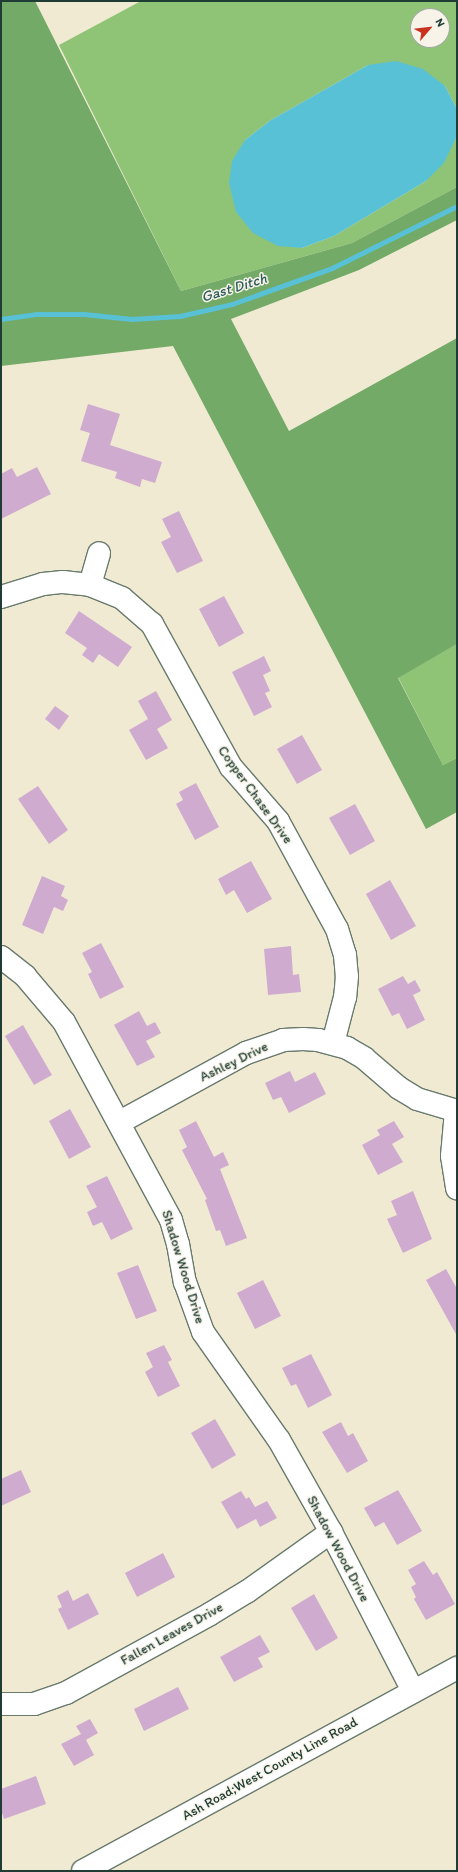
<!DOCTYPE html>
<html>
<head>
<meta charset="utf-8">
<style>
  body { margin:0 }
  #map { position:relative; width:458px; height:1872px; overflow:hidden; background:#f1ead3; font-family:Itim,sans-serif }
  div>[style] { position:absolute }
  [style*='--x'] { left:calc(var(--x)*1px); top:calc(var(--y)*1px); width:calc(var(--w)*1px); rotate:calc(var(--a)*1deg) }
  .green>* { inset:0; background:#8fc476 }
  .forest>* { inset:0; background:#73aa67 }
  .water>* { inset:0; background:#59c1d6 }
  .stream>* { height:5px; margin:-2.5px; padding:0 2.5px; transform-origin:2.5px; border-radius:2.5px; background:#59c1d6 }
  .building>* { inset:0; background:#cfabd0 }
  .roads { filter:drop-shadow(1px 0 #687a6c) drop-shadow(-1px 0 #687a6c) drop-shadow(0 1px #687a6c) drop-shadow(0 -1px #687a6c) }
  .minor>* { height:22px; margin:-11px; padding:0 11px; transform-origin:11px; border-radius:11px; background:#fff }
  .major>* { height:22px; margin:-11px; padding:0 11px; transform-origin:11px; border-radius:11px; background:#fff }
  span { translate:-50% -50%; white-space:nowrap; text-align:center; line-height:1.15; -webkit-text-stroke:3px #f7f3e8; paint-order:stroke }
  .street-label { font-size:14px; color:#1f3d34 }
  .water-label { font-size:15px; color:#2e5e5c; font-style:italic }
  .frame { position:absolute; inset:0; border:2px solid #1f3d34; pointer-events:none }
  .north { position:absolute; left:410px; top:8px; width:40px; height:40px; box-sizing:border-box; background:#f7f3e8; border:1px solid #a1aaa0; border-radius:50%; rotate:62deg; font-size:11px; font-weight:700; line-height:16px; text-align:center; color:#1f3d34 }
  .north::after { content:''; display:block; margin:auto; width:14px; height:18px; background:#c8321e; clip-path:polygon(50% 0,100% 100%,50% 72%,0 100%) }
</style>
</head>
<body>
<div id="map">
  <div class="green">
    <div style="clip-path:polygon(evenodd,141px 1px,457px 1px,457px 109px,445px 86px,368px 65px,271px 120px,245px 140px,302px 248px,334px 236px,426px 181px,456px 138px,457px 131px,457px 187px,352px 243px,181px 291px,59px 45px,141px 1px,418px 16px,442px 16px,442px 40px,418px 40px,418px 16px)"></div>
    <div style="clip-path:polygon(457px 644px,457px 758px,443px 765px,398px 677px)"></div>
  </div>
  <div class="forest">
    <div style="clip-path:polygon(1px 1px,35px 1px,181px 291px,352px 243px,457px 187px,457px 220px,359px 270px,231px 319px,289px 431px,457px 338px,457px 644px,398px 678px,443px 765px,457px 758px,457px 812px,426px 829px,173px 346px,1px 366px)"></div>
  </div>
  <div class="water">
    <div style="clip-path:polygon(396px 61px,423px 69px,445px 86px,457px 109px,456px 138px,444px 163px,426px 181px,334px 236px,302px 248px,278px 246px,253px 233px,236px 212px,229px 183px,232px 161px,245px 140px,271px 120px,368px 65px)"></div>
  </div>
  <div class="stream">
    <div style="--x:1;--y:319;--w:35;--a:-8"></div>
    <div style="--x:36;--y:314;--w:48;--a:0"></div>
    <div style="--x:84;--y:314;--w:48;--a:5.9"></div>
    <div style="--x:132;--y:319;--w:48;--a:-3.6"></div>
    <div style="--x:180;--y:316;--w:53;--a:-13"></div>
    <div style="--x:232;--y:304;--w:106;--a:-19.8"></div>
    <div style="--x:332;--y:268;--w:140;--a:-26.4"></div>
  </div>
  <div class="building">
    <div style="clip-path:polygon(88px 404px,120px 414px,110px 445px,162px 462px,155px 483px,142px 479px,140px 487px,115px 478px,117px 472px,81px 461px,90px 433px,80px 430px)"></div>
    <div style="clip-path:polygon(37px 467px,51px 494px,1px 519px,1px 474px,12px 468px,17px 477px)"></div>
    <div style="clip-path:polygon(179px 511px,203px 561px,177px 573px,161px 542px,171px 537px,162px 519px)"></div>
    <div style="clip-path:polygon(224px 596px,244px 633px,219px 647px,199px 609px)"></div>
    <div style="clip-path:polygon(79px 611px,132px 647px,118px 667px,99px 654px,93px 663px,82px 655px,87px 648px,65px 633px)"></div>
    <div style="clip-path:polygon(264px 656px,271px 671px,263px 675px,270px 691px,265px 693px,272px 707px,254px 716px,232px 672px)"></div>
    <div style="clip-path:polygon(156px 691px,172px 720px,157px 729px,168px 748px,146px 760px,129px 730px,148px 719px,138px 701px)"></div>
    <div style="clip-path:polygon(55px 706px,69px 716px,59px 730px,45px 719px)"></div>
    <div style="clip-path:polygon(302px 735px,322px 770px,297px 784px,277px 749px)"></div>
    <div style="clip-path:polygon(196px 783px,219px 827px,195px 840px,176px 804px,183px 800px,179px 792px)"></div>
    <div style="clip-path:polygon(38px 786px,68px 830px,49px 844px,18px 799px)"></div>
    <div style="clip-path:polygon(355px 804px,375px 841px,350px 855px,329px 818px)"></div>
    <div style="clip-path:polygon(251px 861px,272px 899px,247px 913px,234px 890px,226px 895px,218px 879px)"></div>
    <div style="clip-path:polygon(42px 876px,65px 886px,61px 896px,68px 900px,63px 911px,54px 907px,43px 934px,22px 925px)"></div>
    <div style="clip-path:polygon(390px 880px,416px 926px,391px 940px,366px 894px)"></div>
    <div style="clip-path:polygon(101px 943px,124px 987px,100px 999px,88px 974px,92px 972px,82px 953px)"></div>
    <div style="clip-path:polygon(291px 946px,293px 975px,299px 974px,301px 992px,268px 995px,264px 949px)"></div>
    <div style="clip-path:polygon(403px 976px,408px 984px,415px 980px,421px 991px,413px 995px,425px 1020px,407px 1029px,399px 1013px,392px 1016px,378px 989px)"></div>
    <div style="clip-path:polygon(139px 1011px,147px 1026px,155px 1022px,161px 1033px,146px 1041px,155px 1057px,137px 1066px,114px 1025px)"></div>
    <div style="clip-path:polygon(23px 1025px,52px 1075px,34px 1085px,5px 1036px)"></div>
    <div style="clip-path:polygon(290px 1071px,295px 1082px,315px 1072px,326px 1094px,289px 1113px,281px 1097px,273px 1100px,265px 1083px)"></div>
    <div style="clip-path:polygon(70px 1109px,91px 1147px,69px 1159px,49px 1121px)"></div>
    <div style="clip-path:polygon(196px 1121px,214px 1157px,223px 1152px,229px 1165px,220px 1169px,247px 1238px,226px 1246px,220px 1230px,216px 1231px,205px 1200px,207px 1199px,182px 1150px,187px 1147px,179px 1130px)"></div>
    <div style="clip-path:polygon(394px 1121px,404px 1137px,392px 1144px,403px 1162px,378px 1175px,362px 1145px,380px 1135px,377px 1130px)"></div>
    <div style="clip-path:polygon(107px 1176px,133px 1229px,111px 1240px,102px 1222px,93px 1226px,87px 1212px,97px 1207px,86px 1186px)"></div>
    <div style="clip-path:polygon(413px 1191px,432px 1239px,403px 1253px,387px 1219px,397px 1215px,391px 1201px)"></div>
    <div style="clip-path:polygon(138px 1265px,157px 1311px,136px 1319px,117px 1273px)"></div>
    <div style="clip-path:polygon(446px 1269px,457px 1289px,457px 1336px,426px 1280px)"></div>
    <div style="clip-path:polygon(263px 1280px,281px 1316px,255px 1329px,237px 1293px)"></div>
    <div style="clip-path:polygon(164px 1345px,172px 1360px,168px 1362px,180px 1386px,158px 1397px,145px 1372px,153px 1367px,146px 1353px)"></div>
    <div style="clip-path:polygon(311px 1354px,332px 1395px,308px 1408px,296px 1384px,291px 1386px,282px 1368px)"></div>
    <div style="clip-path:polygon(215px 1419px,236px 1455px,212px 1469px,191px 1433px)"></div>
    <div style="clip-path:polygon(341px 1422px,348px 1436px,353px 1433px,368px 1461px,347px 1473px,322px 1432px)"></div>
    <div style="clip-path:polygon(21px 1470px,31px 1492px,1px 1506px,1px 1479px)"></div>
    <div style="clip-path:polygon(398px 1490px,422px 1531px,397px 1545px,384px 1522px,375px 1527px,364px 1508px)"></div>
    <div style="clip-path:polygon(241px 1491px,246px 1499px,249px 1497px,255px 1507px,267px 1501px,277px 1518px,260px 1527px,256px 1519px,237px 1529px,221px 1502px)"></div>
    <div style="clip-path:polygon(163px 1553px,175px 1577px,137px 1597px,125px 1573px)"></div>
    <div style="clip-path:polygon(424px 1561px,433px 1575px,437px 1572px,455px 1604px,426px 1620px,414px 1599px,416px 1597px,411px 1587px,416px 1584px,408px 1570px)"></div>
    <div style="clip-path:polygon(68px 1590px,73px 1601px,88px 1593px,99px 1614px,68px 1630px,58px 1609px,62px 1607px,57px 1596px)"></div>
    <div style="clip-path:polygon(314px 1594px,338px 1638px,316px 1651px,291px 1608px)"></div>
    <div style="clip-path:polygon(260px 1635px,270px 1652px,258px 1658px,263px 1667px,234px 1682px,220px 1657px)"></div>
    <div style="clip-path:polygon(178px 1687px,189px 1709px,144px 1731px,134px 1709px)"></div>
    <div style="clip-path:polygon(90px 1719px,98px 1733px,86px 1740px,94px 1755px,74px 1766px,61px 1744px,81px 1734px,76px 1726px)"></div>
    <div style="clip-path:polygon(36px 1776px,46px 1804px,4px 1819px,1px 1810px,1px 1789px)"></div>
  </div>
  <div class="roads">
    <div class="minor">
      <div style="--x:90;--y:585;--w:33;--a:-74"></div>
      <div style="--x:1;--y:597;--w:44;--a:-17.2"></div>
      <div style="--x:43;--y:584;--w:20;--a:-6"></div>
      <div style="--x:63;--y:582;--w:27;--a:6"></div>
      <div style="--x:90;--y:585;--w:35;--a:22"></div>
      <div style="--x:122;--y:598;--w:40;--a:41"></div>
      <div style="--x:152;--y:624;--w:163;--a:61.1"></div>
      <div style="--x:231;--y:767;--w:72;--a:49"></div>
      <div style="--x:278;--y:821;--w:123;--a:61.4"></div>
      <div style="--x:337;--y:929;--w:27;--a:73"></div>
      <div style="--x:345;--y:955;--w:21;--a:85"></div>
      <div style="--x:347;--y:976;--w:21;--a:95"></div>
      <div style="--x:345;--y:997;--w:48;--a:104.6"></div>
      <div style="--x:1;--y:957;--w:31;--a:38"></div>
      <div style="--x:25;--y:976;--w:60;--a:49.7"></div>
      <div style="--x:64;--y:1022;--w:225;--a:61.6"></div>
      <div style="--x:171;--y:1220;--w:25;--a:74"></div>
      <div style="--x:178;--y:1244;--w:39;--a:80"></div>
      <div style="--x:185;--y:1282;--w:53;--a:70.2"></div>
      <div style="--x:203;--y:1332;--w:132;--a:54.9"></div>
      <div style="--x:279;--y:1440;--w:106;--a:60.5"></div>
      <div style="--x:331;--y:1532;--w:179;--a:62.7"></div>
      <div style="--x:456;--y:1111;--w:45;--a:95.1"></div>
      <div style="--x:452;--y:1156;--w:33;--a:81"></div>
      <div style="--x:120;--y:1122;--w:144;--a:-28.7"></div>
      <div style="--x:246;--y:1053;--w:39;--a:-19"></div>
      <div style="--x:283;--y:1040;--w:20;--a:-3"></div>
      <div style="--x:303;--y:1039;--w:15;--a:4"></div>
      <div style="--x:318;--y:1040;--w:30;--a:15"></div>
      <div style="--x:347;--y:1048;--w:20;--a:30"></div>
      <div style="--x:364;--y:1058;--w:46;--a:40.6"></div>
      <div style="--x:399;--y:1088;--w:21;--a:31"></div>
      <div style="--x:417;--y:1099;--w:42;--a:16.7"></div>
      <div style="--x:1;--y:1704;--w:33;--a:0"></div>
      <div style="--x:34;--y:1704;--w:34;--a:-19"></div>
      <div style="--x:66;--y:1693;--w:164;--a:-28.7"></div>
      <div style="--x:210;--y:1614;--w:44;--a:-31.2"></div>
      <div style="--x:248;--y:1591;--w:102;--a:-35.4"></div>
    </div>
    <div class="major">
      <div style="--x:83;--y:1871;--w:426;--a:-28.5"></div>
    </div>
  </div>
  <div class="street-label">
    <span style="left:255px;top:795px;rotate:54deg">Copper Chase Drive</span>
    <span style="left:234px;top:1062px;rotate:-26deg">Ashley Drive</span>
    <span style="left:183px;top:1267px;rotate:73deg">Shadow Wood Drive</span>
    <span style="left:338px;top:1549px;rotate:62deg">Shadow Wood Drive</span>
    <span style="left:172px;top:1634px;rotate:-29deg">Fallen Leaves Drive</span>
    <span style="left:270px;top:1769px;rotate:-29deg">Ash Road;West County Line Road</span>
  </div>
  <div class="water-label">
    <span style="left:234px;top:288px;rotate:-17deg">Gast Ditch</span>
  </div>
  <div class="frame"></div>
  <div class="north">N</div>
</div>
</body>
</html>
